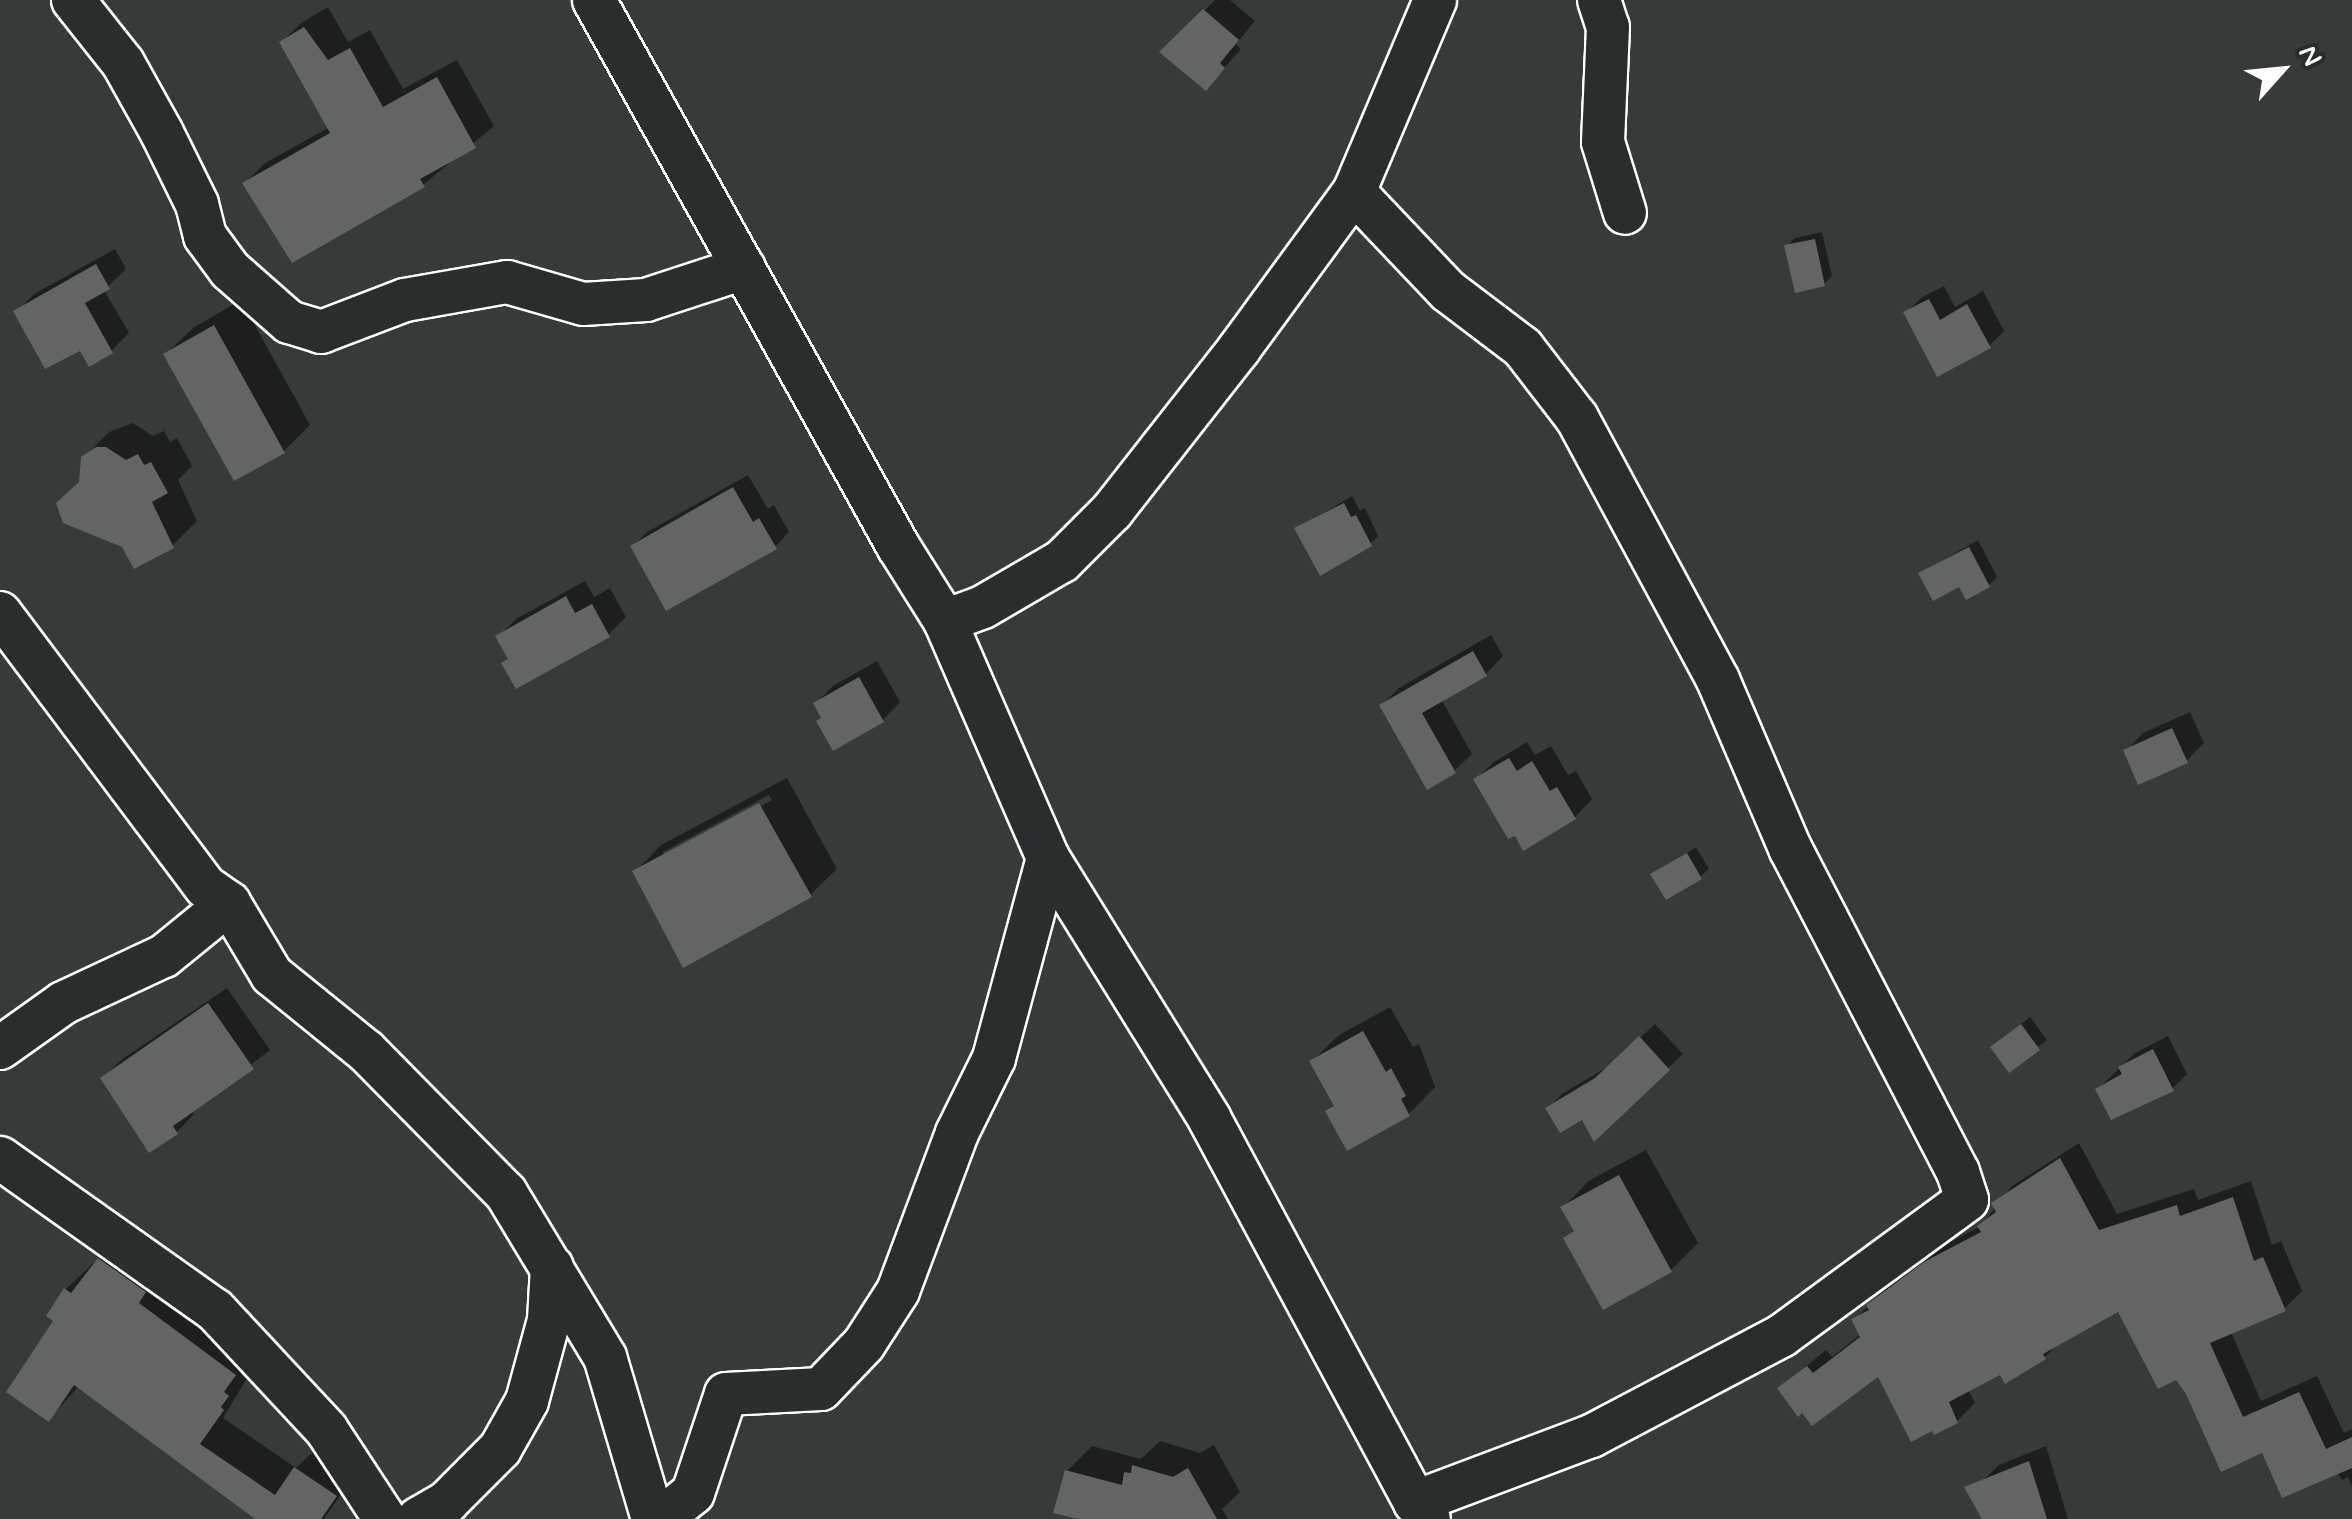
<!DOCTYPE html>
<html>
<head>
<meta charset="utf-8">
<style>
  body { margin:0 }
  #map { position:relative; width:2352px; height:1519px; overflow:hidden; background:#373a3b; font-family:Mynerve,sans-serif }
  div>[style] { position:absolute }
  [style*='--x'] { left:calc(var(--x)*1px); top:calc(var(--y)*1px); width:calc(var(--w)*1px); rotate:calc(var(--a)*1deg) }
  .shadow>* { inset:0; background:#0007 }
  .building>* { inset:0; background:#636465 }
  .roads { filter:drop-shadow(2px 0 #fff) drop-shadow(-2px 0 #fff) drop-shadow(0 2px #fff) drop-shadow(0 -2px #fff) }
  .minor>* { height:42px; margin:-21px; padding:0 21px; transform-origin:21px; border-radius:21px; background:#2a2d2e }
  span { translate:-50% -50%; white-space:nowrap; text-align:center; line-height:1.15; -webkit-text-stroke:9px #2a2d2e; paint-order:stroke }
  .north { position:absolute; left:2232px; top:20px; width:100px; height:100px; -webkit-text-stroke:8px #2a2d2e; paint-order:stroke; rotate:63deg; font-size:28px; font-weight:700; line-height:40px; text-align:center; color:#fff }
  .north::after { content:''; display:block; margin:auto; width:35px; height:45px; background:#fff; clip-path:polygon(50% 0,100% 100%,50% 72%,0 100%) }
</style>
</head>
<body>
<div id="map">
  <div class="shadow">
    <div style="clip-path:polygon(1215px 0,1230px 0,1255px 21px,1236px 44px,1241px 49px,1206px 88px,1163px 52px)"></div>
    <div style="clip-path:polygon(328px 7px,348px 42px,370px 30px,403px 89px,457px 60px,494px 126px,423px 185px,245px 183px,265px 163px,330px 127px,282px 42px,301px 23px)"></div>
    <div style="clip-path:polygon(1822px 232px,1832px 276px,1824px 284px,1787px 246px,1795px 238px)"></div>
    <div style="clip-path:polygon(115px 249px,126px 269px,104px 290px,129px 333px,111px 351px,81px 347px,16px 312px,34px 294px)"></div>
    <div style="clip-path:polygon(1944px 286px,1955px 307px,1983px 291px,2004px 331px,1989px 346px,1906px 313px,1921px 298px)"></div>
    <div style="clip-path:polygon(241px 300px,310px 425px,284px 451px,166px 354px,193px 328px)"></div>
    <div style="clip-path:polygon(133px 423px,153px 436px,164px 431px,170px 442px,177px 438px,192px 466px,178px 480px,197px 521px,172px 546px,124px 545px,82px 481px,83px 458px,109px 432px)"></div>
    <div style="clip-path:polygon(748px 475px,768px 509px,774px 505px,789px 532px,775px 547px,633px 546px,647px 532px)"></div>
    <div style="clip-path:polygon(1352px 496px,1360px 511px,1365px 508px,1378px 536px,1370px 544px,1297px 529px)"></div>
    <div style="clip-path:polygon(1978px 540px,1997px 577px,1989px 585px,1921px 573px)"></div>
    <div style="clip-path:polygon(585px 581px,594px 597px,610px 588px,626px 617px,608px 635px,510px 658px,498px 637px,516px 619px)"></div>
    <div style="clip-path:polygon(1491px 635px,1503px 656px,1486px 674px,1441px 699px,1472px 754px,1454px 771px,1382px 705px,1399px 688px)"></div>
    <div style="clip-path:polygon(877px 661px,900px 702px,883px 720px,824px 717px,816px 703px,833px 686px)"></div>
    <div style="clip-path:polygon(2190px 712px,2204px 743px,2186px 761px,2126px 751px,2143px 733px)"></div>
    <div style="clip-path:polygon(1527px 742px,1535px 755px,1551px 746px,1568px 775px,1576px 771px,1592px 799px,1575px 817px,1524px 847px,1476px 779px,1494px 762px)"></div>
    <div style="clip-path:polygon(evenodd,787px 778px,837px 869px,810px 895px,635px 872px,661px 845px,787px 778px,769px 795px,772px 800px,663px 857px,663px 852px,769px 795px)"></div>
    <div style="clip-path:polygon(1696px 847px,1709px 869px,1700px 877px,1654px 875px)"></div>
    <div style="clip-path:polygon(227px 988px,270px 1050px,191px 1110px,194px 1114px,177px 1132px,103px 1078px,121px 1060px)"></div>
    <div style="clip-path:polygon(1390px 1007px,1413px 1047px,1419px 1044px,1435px 1087px,1409px 1114px,1328px 1111px,1336px 1103px,1312px 1061px,1339px 1035px)"></div>
    <div style="clip-path:polygon(2030px 1017px,2047px 1040px,2010px 1069px,2001px 1039px)"></div>
    <div style="clip-path:polygon(1655px 1024px,1683px 1054px,1595px 1138px,1583px 1117px,1548px 1108px,1562px 1094px,1612px 1064px)"></div>
    <div style="clip-path:polygon(2168px 1036px,2187px 1074px,2172px 1089px,2098px 1089px,2135px 1053px)"></div>
    <div style="clip-path:polygon(2079px 1143px,2117px 1214px,2194px 1189px,2198px 1200px,2251px 1181px,2272px 1245px,2281px 1241px,2302px 1291px,2284px 1309px,2231px 1332px,2261px 1401px,2317px 1376px,2344px 1433px,2352px 1429px,2352px 1487px,2348px 1477px,2342px 1480px,2337px 1472px,2263px 1450px,2189px 1392px,2119px 1308px,2061px 1341px,2045px 1357px,2006px 1380px,2001px 1372px,1968px 1389px,1975px 1403px,1957px 1421px,1879px 1373px,1780px 1388px,1826px 1350px,1832px 1357px,1861px 1334px,1854px 1320px,1887px 1287px,1945px 1245px,1981px 1226px,2012px 1186px)"></div>
    <div style="clip-path:polygon(1646px 1150px,1698px 1243px,1671px 1270px,1566px 1238px,1575px 1229px,1563px 1207px,1590px 1180px)"></div>
    <div style="clip-path:polygon(124px 1234px,252px 1370px,223px 1418px,296px 1468px,314px 1451px,352px 1478px,324px 1519px,275px 1519px,79px 1386px,49px 1419px,57px 1320px,66px 1289px)"></div>
    <div style="clip-path:polygon(1160px 1441px,1200px 1453px,1214px 1445px,1240px 1492px,1222px 1509px,1228px 1519px,1088px 1519px,1067px 1471px,1092px 1446px,1141px 1459px)"></div>
    <div style="clip-path:polygon(2046px 1446px,2068px 1519px,1994px 1519px,1982px 1481px,1999px 1465px)"></div>
  </div>
  <div class="building">
    <div style="clip-path:polygon(1203px 9px,1239px 40px,1220px 63px,1225px 68px,1206px 91px,1159px 52px)"></div>
    <div style="clip-path:polygon(304px 27px,328px 60px,350px 48px,383px 107px,437px 77px,476px 148px,420px 179px,425px 187px,292px 263px,242px 183px,330px 133px,279px 42px)"></div>
    <div style="clip-path:polygon(1815px 239px,1825px 286px,1795px 293px,1784px 245px)"></div>
    <div style="clip-path:polygon(96px 264px,110px 289px,85px 303px,113px 353px,89px 367px,80px 351px,45px 369px,13px 311px)"></div>
    <div style="clip-path:polygon(1929px 299px,1940px 320px,1967px 304px,1991px 348px,1937px 377px,1903px 312px)"></div>
    <div style="clip-path:polygon(214px 325px,285px 453px,234px 481px,163px 354px)"></div>
    <div style="clip-path:polygon(96px 447px,106px 447px,126px 460px,138px 454px,144px 465px,151px 462px,168px 493px,152px 502px,174px 548px,134px 569px,122px 547px,63px 523px,56px 503px,79px 482px,81px 457px)"></div>
    <div style="clip-path:polygon(733px 487px,753px 522px,759px 518px,777px 549px,666px 611px,630px 546px)"></div>
    <div style="clip-path:polygon(1344px 503px,1351px 517px,1356px 515px,1372px 546px,1320px 576px,1294px 528px)"></div>
    <div style="clip-path:polygon(1969px 547px,1990px 587px,1966px 600px,1959px 587px,1933px 601px,1918px 573px)"></div>
    <div style="clip-path:polygon(566px 596px,575px 613px,592px 604px,610px 637px,516px 689px,501px 663px,508px 659px,495px 636px)"></div>
    <div style="clip-path:polygon(1473px 651px,1487px 676px,1422px 713px,1456px 773px,1427px 790px,1379px 705px)"></div>
    <div style="clip-path:polygon(859px 677px,884px 722px,833px 751px,816px 721px,821px 718px,813px 703px)"></div>
    <div style="clip-path:polygon(2172px 728px,2188px 763px,2138px 785px,2123px 750px)"></div>
    <div style="clip-path:polygon(1509px 758px,1517px 771px,1532px 761px,1550px 791px,1557px 787px,1576px 819px,1523px 851px,1515px 836px,1508px 839px,1473px 779px)"></div>
    <div style="clip-path:polygon(759px 803px,812px 897px,683px 968px,632px 871px)"></div>
    <div style="clip-path:polygon(1687px 853px,1702px 879px,1666px 900px,1650px 874px)"></div>
    <div style="clip-path:polygon(208px 1003px,254px 1069px,173px 1126px,178px 1134px,149px 1153px,100px 1078px)"></div>
    <div style="clip-path:polygon(2021px 1024px,2040px 1050px,2009px 1073px,1990px 1047px)"></div>
    <div style="clip-path:polygon(1363px 1031px,1386px 1072px,1391px 1068px,1406px 1096px,1401px 1099px,1410px 1116px,1347px 1151px,1325px 1111px,1334px 1106px,1309px 1061px)"></div>
    <div style="clip-path:polygon(1639px 1036px,1670px 1070px,1594px 1142px,1582px 1120px,1560px 1133px,1545px 1108px,1595px 1078px)"></div>
    <div style="clip-path:polygon(2153px 1049px,2174px 1091px,2111px 1120px,2095px 1089px,2122px 1074px,2118px 1067px)"></div>
    <div style="clip-path:polygon(2060px 1158px,2099px 1230px,2177px 1205px,2180px 1216px,2233px 1197px,2254px 1261px,2263px 1257px,2286px 1311px,2210px 1343px,2243px 1417px,2299px 1392px,2326px 1449px,2352px 1437px,2352px 1468px,2282px 1498px,2262px 1453px,2221px 1472px,2186px 1394px,2176px 1380px,2158px 1389px,2118px 1312px,2043px 1354px,2046px 1359px,2005px 1384px,2000px 1375px,1949px 1402px,1958px 1423px,1934px 1435px,1932px 1431px,1911px 1442px,1878px 1377px,1812px 1426px,1802px 1413px,1798px 1417px,1777px 1388px,1807px 1366px,1813px 1373px,1860px 1337px,1851px 1319px,1869px 1310px,1866px 1305px,1924px 1262px,1981px 1232px,1977px 1226px,1996px 1212px,1991px 1203px)"></div>
    <div style="clip-path:polygon(1619px 1175px,1672px 1272px,1603px 1310px,1563px 1238px,1574px 1231px,1560px 1207px)"></div>
    <div style="clip-path:polygon(98px 1258px,146px 1292px,139px 1303px,236px 1375px,224px 1392px,229px 1396px,221px 1407px,224px 1410px,200px 1444px,275px 1495px,294px 1467px,337px 1496px,321px 1519px,255px 1519px,74px 1385px,49px 1422px,6px 1392px,53px 1321px,46px 1316px,64px 1288px,71px 1293px)"></div>
    <div style="clip-path:polygon(2029px 1461px,2047px 1519px,1982px 1519px,1964px 1487px)"></div>
    <div style="clip-path:polygon(1132px 1465px,1173px 1477px,1188px 1468px,1217px 1519px,1078px 1519px,1053px 1513px,1065px 1470px,1122px 1485px,1124px 1472px,1131px 1473px)"></div>
  </div>
  <div class="roads">
    <div class="minor">
      <div style="--x:73;--y:0;--w:80;--a:51.6"></div>
      <div style="--x:123;--y:63;--w:80;--a:60.9"></div>
      <div style="--x:162;--y:133;--w:79;--a:63.8"></div>
      <div style="--x:197;--y:204;--w:33;--a:76"></div>
      <div style="--x:205;--y:236;--w:42;--a:53.7"></div>
      <div style="--x:230;--y:270;--w:79;--a:41.4"></div>
      <div style="--x:289;--y:322;--w:34;--a:17"></div>
      <div style="--x:321;--y:332;--w:90;--a:-20.9"></div>
      <div style="--x:405;--y:300;--w:104;--a:-10"></div>
      <div style="--x:507;--y:282;--w:79;--a:16.1"></div>
      <div style="--x:583;--y:304;--w:63;--a:-3.6"></div>
      <div style="--x:646;--y:300;--w:103;--a:-18.1"></div>
      <div style="--x:594;--y:0;--w:625;--a:60.89"></div>
      <div style="--x:898;--y:546;--w:89;--a:57.9"></div>
      <div style="--x:945;--y:621;--w:258;--a:66.5"></div>
      <div style="--x:1048;--y:858;--w:306;--a:58.2"></div>
      <div style="--x:1209;--y:1118;--w:436;--a:61.8"></div>
      <div style="--x:1415;--y:1502;--w:22;--a:51"></div>
      <div style="--x:1599;--y:0;--w:28;--a:72"></div>
      <div style="--x:1608;--y:27;--w:115;--a:92.5"></div>
      <div style="--x:1603;--y:142;--w:74;--a:72.8"></div>
      <div style="--x:1354;--y:192;--w:137;--a:46.5"></div>
      <div style="--x:1448;--y:291;--w:94;--a:37.2"></div>
      <div style="--x:1523;--y:348;--w:88;--a:52.4"></div>
      <div style="--x:1577;--y:418;--w:298;--a:61.7"></div>
      <div style="--x:1718;--y:680;--w:183;--a:66.8"></div>
      <div style="--x:1790;--y:848;--w:365;--a:62.6"></div>
      <div style="--x:1958;--y:1172;--w:29;--a:72"></div>
      <div style="--x:1967;--y:1200;--w:230;--a:143.8"></div>
      <div style="--x:1781;--y:1336;--w:215;--a:152.2"></div>
      <div style="--x:1591;--y:1436;--w:188;--a:159.4"></div>
      <div style="--x:0;--y:613;--w:343;--a:53.1"></div>
      <div style="--x:206;--y:887;--w:28;--a:35"></div>
      <div style="--x:229;--y:903;--w:84;--a:59.2"></div>
      <div style="--x:272;--y:975;--w:121;--a:39"></div>
      <div style="--x:366;--y:1051;--w:199;--a:45.4"></div>
      <div style="--x:506;--y:1193;--w:192;--a:58.9"></div>
      <div style="--x:605;--y:1357;--w:169;--a:73.5"></div>
      <div style="--x:945;--y:621;--w:40;--a:-20.2"></div>
      <div style="--x:983;--y:607;--w:91;--a:-30.2"></div>
      <div style="--x:1062;--y:561;--w:71;--a:-45"></div>
      <div style="--x:1112;--y:511;--w:206;--a:-51.9"></div>
      <div style="--x:1239;--y:349;--w:195;--a:-53.8"></div>
      <div style="--x:1354;--y:192;--w:208;--a:-67.1"></div>
      <div style="--x:0;--y:1048;--w:77;--a:-35.5"></div>
      <div style="--x:63;--y:1003;--w:111;--a:-25"></div>
      <div style="--x:164;--y:956;--w:84;--a:-39.2"></div>
      <div style="--x:0;--y:1158;--w:263;--a:35.3"></div>
      <div style="--x:215;--y:1310;--w:163;--a:47"></div>
      <div style="--x:326;--y:1429;--w:108;--a:56.8"></div>
      <div style="--x:418;--y:1519;--w:34;--a:-30"></div>
      <div style="--x:447;--y:1502;--w:75;--a:-45"></div>
      <div style="--x:500;--y:1449;--w:55;--a:-60.6"></div>
      <div style="--x:527;--y:1401;--w:84;--a:-74.8"></div>
      <div style="--x:549;--y:1320;--w:53;--a:-86.8"></div>
      <div style="--x:661;--y:1519;--w:41;--a:-39.1"></div>
      <div style="--x:693;--y:1493;--w:104;--a:-71.6"></div>
      <div style="--x:726;--y:1394;--w:95;--a:-3"></div>
      <div style="--x:821;--y:1389;--w:62;--a:-46.3"></div>
      <div style="--x:864;--y:1344;--w:63;--a:-57.3"></div>
      <div style="--x:898;--y:1291;--w:169;--a:-69.5"></div>
      <div style="--x:957;--y:1133;--w:84;--a:-63.7"></div>
      <div style="--x:994;--y:1058;--w:207;--a:-74.9"></div>
    </div>
  </div>
  <div class="north">N</div>
</div>
</body>
</html>
